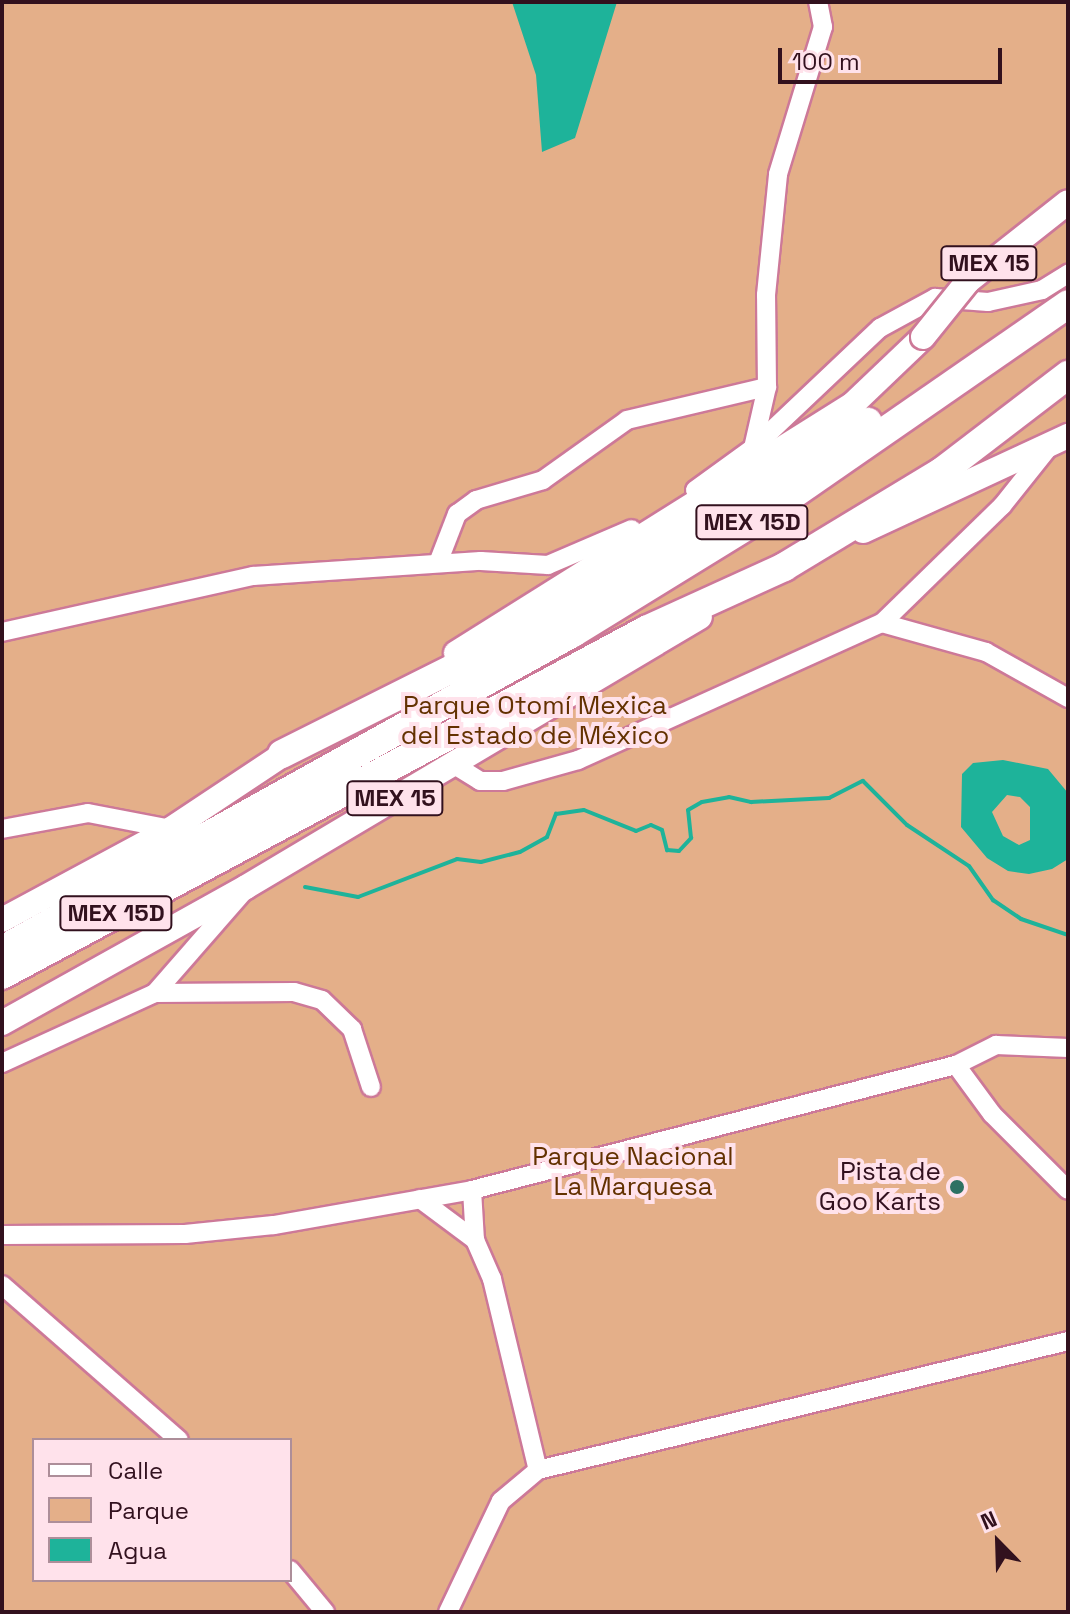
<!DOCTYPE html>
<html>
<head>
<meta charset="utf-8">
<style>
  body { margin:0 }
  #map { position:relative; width:1070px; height:1614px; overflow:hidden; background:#fab3cb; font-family:"Space Grotesk",sans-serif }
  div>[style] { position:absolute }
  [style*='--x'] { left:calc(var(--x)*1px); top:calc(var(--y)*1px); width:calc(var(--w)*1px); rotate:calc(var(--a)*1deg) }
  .green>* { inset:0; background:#e4af89 }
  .water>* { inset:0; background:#1eb39a }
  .stream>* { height:4px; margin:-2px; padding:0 2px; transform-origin:2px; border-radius:2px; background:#1eb39a }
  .roads { filter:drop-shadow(2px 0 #cd7998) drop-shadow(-2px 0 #cd7998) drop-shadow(0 2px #cd7998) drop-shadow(0 -2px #cd7998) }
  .minor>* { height:18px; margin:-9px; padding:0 9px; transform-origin:9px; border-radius:9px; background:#fff }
  .major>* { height:24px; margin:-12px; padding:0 12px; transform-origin:12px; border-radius:12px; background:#fff }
  .highway>* { height:28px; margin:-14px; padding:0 14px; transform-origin:14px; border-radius:14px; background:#fff }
  .bridges { filter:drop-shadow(2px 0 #cd7998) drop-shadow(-2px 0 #cd7998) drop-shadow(0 2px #cd7998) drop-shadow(0 -2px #cd7998) }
  .major-bridge>* { height:24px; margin:-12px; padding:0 12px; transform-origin:12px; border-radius:12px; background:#fff }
  .dots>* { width:22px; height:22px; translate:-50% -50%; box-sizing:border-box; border:4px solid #ffe2eb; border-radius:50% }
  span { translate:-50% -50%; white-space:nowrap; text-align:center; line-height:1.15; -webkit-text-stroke:8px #ffe2eb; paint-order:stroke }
  .shield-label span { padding:2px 6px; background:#ffe2eb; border:2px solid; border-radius:6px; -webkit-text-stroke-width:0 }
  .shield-label { font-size:24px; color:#32111e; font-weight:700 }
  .park-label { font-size:26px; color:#633100 }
  .poi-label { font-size:26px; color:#32111e }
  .right { translate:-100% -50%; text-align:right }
  .frame { position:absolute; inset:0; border:4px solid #32111e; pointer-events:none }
  .legend { position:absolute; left:32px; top:1438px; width:260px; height:144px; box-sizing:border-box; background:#ffe2eb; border:2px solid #ad8e99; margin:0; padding:10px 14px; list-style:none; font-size:24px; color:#32111e }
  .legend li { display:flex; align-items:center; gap:16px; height:40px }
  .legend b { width:40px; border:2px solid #ad8e99 }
  .north { position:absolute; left:958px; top:1502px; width:80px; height:80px; -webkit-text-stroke:6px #ffe2eb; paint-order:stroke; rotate:337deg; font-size:22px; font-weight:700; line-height:32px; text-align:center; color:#32111e }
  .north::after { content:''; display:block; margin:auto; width:28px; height:36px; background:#32111e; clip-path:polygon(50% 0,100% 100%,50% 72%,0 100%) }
  .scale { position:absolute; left:778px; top:48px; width:224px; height:36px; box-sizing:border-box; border:4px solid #32111e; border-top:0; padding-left:10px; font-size:24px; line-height:28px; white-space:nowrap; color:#32111e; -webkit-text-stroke:6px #ffe2eb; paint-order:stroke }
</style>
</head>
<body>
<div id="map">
  <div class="green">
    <div style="clip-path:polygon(evenodd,2px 2px,1068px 2px,1068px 1612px,2px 1612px,2px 2px,34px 1440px,290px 1440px,290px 1580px,34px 1580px,34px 1440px)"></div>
  </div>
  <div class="water">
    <div style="clip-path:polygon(512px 2px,617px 2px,575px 138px,542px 152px,536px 75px)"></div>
    <div style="clip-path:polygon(evenodd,1003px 760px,1048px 769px,1068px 793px,1068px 859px,1052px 869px,1029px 874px,1008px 871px,987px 858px,961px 827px,962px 774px,973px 763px,1003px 760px,1007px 795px,1020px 797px,1030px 807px,1030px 840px,1019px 845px,1003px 836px,992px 812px,1007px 795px)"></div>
  </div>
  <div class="stream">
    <div style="--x:305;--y:887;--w:54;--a:10.7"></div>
    <div style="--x:358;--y:897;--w:106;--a:-21"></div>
    <div style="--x:457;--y:859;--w:24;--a:7"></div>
    <div style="--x:481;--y:862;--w:40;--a:-14.4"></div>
    <div style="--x:520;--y:852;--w:31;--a:-29"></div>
    <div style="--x:547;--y:837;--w:25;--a:-69"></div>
    <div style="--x:556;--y:814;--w:28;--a:-8"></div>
    <div style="--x:584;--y:810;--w:56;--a:22"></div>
    <div style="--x:636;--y:831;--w:16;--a:-22"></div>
    <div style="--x:651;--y:825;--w:12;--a:24"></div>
    <div style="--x:662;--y:830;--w:21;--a:76"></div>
    <div style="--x:667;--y:850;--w:12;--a:5"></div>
    <div style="--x:679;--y:851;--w:18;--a:-47"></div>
    <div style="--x:691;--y:838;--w:28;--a:-96"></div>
    <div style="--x:688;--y:810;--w:16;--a:-30"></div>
    <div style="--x:702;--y:802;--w:27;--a:-10"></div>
    <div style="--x:729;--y:797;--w:23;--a:13"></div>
    <div style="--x:751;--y:802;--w:78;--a:-2.9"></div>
    <div style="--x:829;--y:798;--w:38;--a:-27"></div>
    <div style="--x:863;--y:781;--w:62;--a:45"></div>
    <div style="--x:907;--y:825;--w:74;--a:33.5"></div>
    <div style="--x:969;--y:866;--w:42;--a:54.8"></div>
    <div style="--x:993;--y:900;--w:34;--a:34"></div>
    <div style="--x:1021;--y:919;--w:50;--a:18.8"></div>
  </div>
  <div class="roads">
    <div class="minor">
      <div style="--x:752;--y:449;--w:176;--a:-43.4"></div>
      <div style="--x:880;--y:328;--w:63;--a:-28.6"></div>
      <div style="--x:935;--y:298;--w:53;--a:4.3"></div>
      <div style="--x:988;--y:302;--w:55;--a:-12.5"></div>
      <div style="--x:1042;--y:290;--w:31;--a:-32"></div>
      <div style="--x:695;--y:490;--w:72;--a:-35.9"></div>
      <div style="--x:753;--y:448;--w:63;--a:-77.1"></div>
      <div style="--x:767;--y:387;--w:92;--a:-90.6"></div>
      <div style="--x:766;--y:295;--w:122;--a:-84.3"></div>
      <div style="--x:778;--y:174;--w:154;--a:-73"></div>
      <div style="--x:823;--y:27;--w:25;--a:-101"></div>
      <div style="--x:438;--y:563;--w:53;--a:-68.8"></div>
      <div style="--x:457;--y:514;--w:24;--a:-36"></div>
      <div style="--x:476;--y:500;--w:70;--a:-16.6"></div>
      <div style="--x:543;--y:480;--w:103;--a:-35.5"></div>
      <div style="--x:627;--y:420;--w:144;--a:-13.3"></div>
      <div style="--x:882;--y:623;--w:108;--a:15.6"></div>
      <div style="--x:986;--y:652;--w:94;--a:29.3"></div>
      <div style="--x:2;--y:632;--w:257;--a:-12.6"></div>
      <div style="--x:253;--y:576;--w:228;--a:-3.8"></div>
      <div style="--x:481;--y:561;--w:67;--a:3.4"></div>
      <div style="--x:548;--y:565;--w:91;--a:-23.2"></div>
      <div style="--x:453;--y:764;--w:32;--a:32"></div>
      <div style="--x:480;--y:781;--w:23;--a:0"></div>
      <div style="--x:503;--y:781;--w:78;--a:-15.6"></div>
      <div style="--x:578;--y:760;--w:333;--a:-24.3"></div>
      <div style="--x:882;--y:623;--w:168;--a:-44.3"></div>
      <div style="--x:1002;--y:506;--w:75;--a:-51.5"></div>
      <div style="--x:2;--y:829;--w:87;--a:-10.5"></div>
      <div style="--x:88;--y:813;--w:85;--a:10.9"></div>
      <div style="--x:155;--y:993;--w:139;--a:-0.4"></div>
      <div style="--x:294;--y:992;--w:29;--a:16"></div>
      <div style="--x:322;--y:1000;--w:42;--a:44"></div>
      <div style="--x:352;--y:1029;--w:61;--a:71.9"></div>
      <div style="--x:2;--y:1063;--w:168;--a:-24.6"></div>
      <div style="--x:155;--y:993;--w:137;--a:-48.9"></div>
      <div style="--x:956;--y:1065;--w:61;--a:53.7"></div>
      <div style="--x:992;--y:1114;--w:107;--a:45"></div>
      <div style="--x:472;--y:1190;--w:50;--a:86.6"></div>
      <div style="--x:475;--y:1240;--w:43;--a:66.4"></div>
      <div style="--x:492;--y:1279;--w:196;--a:76.5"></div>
      <div style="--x:420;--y:1199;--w:69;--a:36.7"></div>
      <div style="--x:2;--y:1235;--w:183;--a:-0.3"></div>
      <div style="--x:185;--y:1234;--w:89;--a:-5.8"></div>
      <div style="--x:274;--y:1225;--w:201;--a:-10"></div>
      <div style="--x:472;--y:1190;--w:500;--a:-14.5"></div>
      <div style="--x:956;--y:1065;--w:45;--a:-26.6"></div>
      <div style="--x:996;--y:1045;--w:72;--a:2.4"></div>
      <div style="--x:2;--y:1285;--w:235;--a:41.2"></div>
      <div style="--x:290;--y:1570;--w:55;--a:50.2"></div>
      <div style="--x:448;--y:1612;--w:123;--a:-64.5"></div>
      <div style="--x:501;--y:1501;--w:48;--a:-40"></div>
      <div style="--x:538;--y:1470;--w:545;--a:-13.68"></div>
    </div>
    <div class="major">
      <div style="--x:863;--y:531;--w:226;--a:-24.9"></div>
      <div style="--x:456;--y:653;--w:470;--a:-32.1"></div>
      <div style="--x:854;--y:403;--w:95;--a:-43.7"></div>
      <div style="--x:2;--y:920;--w:192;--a:-28.3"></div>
      <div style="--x:171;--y:829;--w:150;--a:-33.6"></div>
      <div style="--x:2;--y:1023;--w:279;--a:-29.1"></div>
      <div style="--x:246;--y:887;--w:528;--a:-30.74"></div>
    </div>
    <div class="highway">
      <div style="--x:282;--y:754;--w:266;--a:-26.6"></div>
      <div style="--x:520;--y:635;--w:408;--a:-31.5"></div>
      <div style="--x:2;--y:950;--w:653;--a:-29.04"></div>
      <div style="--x:573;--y:633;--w:210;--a:-31.6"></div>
      <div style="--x:752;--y:523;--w:384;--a:-34.7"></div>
      <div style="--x:2;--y:975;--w:731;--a:-28.18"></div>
      <div style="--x:646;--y:630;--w:152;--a:-24.5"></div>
      <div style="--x:784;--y:567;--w:184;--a:-31.2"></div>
      <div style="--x:941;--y:472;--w:160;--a:-37.4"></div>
    </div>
  </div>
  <div class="bridges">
    <div class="major-bridge">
      <div style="--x:923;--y:337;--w:72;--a:-51.2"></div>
      <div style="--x:968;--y:281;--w:127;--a:-38.3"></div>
    </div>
  </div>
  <div class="dots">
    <div style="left:957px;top:1187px;background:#2e7163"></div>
  </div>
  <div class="shield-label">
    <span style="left:989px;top:263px">MEX 15</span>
    <span style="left:752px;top:522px">MEX 15D</span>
    <span style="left:395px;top:798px">MEX 15</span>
    <span style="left:116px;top:913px">MEX 15D</span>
  </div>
  <div class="park-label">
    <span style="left:535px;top:721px">Parque Otomí Mexica<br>del Estado de México</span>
    <span style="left:633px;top:1172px">Parque Nacional<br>La Marquesa</span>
  </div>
  <div class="poi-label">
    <span class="right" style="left:941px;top:1187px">Pista de<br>Goo Karts</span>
  </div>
  <div class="frame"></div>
  <ul class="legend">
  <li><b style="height:10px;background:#fff"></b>Calle</li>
  <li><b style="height:22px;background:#e4af89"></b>Parque</li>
  <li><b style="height:22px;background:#1eb39a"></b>Agua</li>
  </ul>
  <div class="north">N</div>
  <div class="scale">100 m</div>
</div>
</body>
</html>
